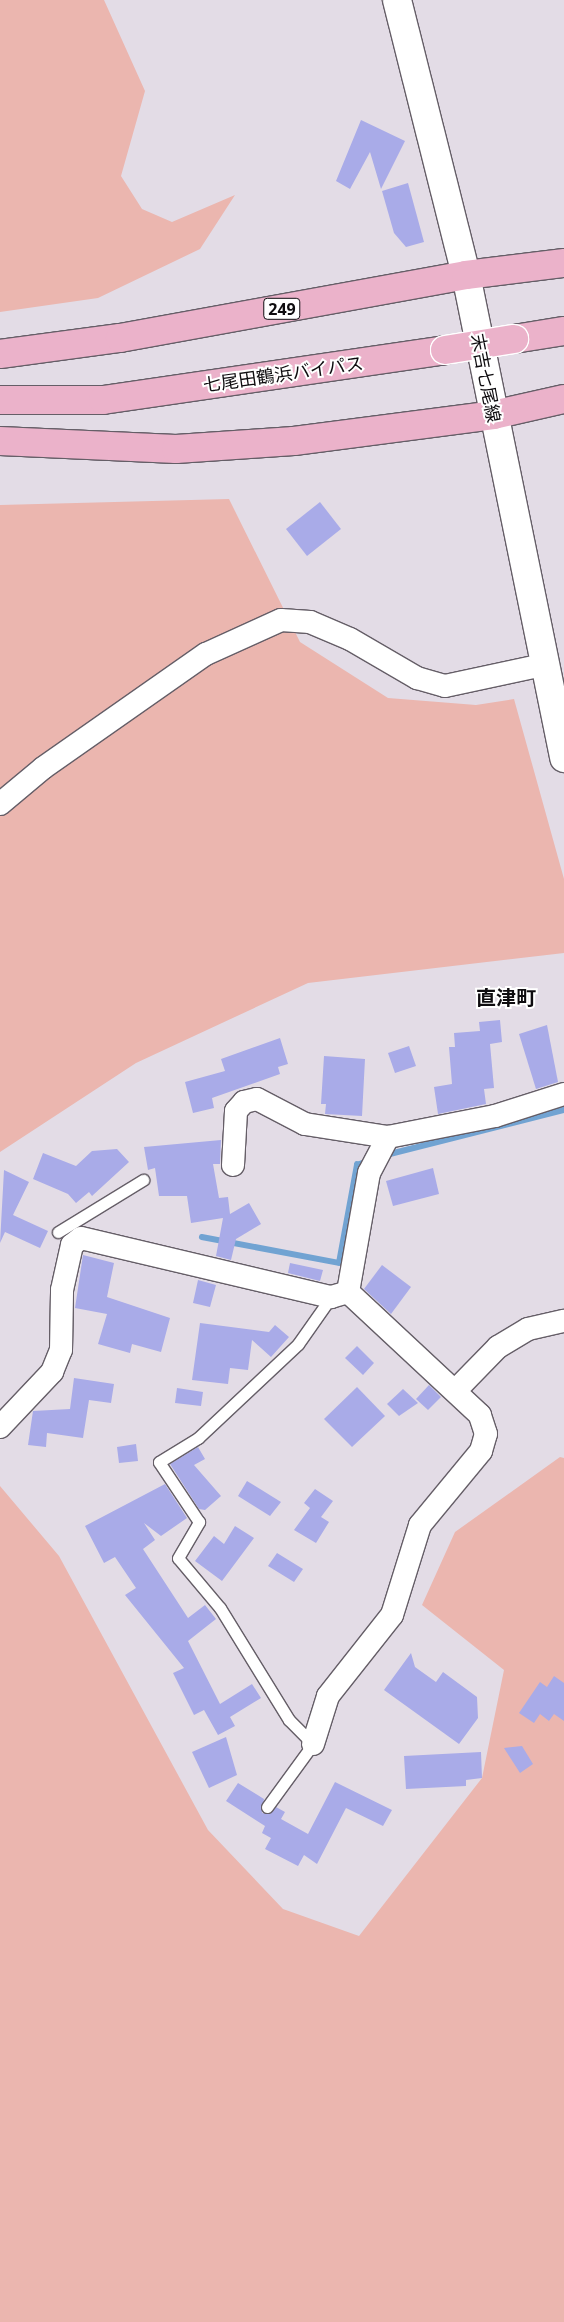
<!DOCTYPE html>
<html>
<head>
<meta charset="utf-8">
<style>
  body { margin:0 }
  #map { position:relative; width:564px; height:2322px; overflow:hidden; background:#e3dce6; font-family:"Open Sans","Noto Sans JP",sans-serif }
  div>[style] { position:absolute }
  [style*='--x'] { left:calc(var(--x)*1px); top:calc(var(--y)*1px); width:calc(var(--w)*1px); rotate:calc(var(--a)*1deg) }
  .green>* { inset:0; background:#ebb6af }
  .stream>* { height:5.5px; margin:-2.75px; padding:0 2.75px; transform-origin:2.75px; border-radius:2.75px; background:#71a3d2 }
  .building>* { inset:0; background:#a9abe8 }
  .roads { filter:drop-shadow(1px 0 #655e67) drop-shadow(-1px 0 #655e67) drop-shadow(0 1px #655e67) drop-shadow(0 -1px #655e67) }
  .service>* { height:11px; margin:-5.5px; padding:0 5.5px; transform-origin:5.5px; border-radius:5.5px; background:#fff }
  .minor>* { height:22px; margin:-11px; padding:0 11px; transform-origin:11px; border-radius:11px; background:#fff }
  .secondary>* { height:28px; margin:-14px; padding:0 14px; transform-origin:14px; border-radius:14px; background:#fff }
  .trunk>* { height:28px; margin:-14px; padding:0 14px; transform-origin:14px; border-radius:14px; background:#ebb2ca }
  .bridges { filter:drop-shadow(1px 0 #fff) drop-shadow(-1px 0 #fff) drop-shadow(0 1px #fff) drop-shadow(0 -1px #fff) }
  .trunk-bridge>* { height:28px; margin:-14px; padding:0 14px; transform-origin:14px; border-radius:14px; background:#ebb2ca }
  span { translate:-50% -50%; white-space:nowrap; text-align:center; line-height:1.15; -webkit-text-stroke:4px #fff; paint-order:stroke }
  .shield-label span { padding:1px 4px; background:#fff; border:1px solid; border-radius:4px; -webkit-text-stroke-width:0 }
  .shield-label { font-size:16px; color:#0e0c0f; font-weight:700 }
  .street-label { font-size:18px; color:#0e0c0f }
  .quarter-label { font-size:20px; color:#0e0c0f; font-weight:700 }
</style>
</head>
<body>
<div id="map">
  <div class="green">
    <div style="clip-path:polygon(0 0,104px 0,145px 91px,121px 176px,142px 209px,172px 222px,235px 195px,200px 249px,98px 298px,0 312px)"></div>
    <div style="clip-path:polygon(229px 499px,300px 642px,388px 698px,476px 705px,514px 699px,564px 879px,564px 953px,308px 983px,136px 1063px,0 1152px,0 505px)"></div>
    <div style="clip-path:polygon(560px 1457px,564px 1458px,564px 2322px,0 2322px,0 1486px,59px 1556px,208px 1830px,283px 1909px,359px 1936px,482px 1778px,504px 1670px,422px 1605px,455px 1532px)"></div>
  </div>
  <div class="stream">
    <div style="--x:386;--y:1155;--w:184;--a:-14.2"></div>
    <div style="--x:202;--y:1237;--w:139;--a:10.7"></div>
    <div style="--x:339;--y:1263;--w:100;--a:-79.6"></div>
    <div style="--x:357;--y:1165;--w:12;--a:-20"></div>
  </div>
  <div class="building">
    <div style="clip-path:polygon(361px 120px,405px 141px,381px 189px,370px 152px,350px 189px,336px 181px)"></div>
    <div style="clip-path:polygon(408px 183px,424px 242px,406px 247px,394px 233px,382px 191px)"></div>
    <div style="clip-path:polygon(320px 502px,341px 529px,307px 556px,286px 529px)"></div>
    <div style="clip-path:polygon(500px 1020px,502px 1042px,490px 1044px,494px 1088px,484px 1089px,486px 1104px,438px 1114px,434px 1087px,452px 1084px,449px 1047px,455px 1047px,454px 1033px,480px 1031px,479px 1022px)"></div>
    <div style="clip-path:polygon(547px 1025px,558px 1082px,536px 1089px,519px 1034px)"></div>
    <div style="clip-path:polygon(280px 1038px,288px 1064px,278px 1067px,280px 1074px,212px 1098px,214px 1108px,193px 1113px,185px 1082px,225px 1071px,221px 1059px)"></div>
    <div style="clip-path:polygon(409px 1046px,416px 1066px,395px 1073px,388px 1053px)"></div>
    <div style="clip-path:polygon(324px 1056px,365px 1059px,362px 1116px,325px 1114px,326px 1104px,321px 1104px)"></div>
    <div style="clip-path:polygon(221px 1140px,220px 1164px,213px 1164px,219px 1198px,228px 1197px,230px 1214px,249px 1203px,261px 1224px,236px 1239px,231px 1260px,216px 1256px,223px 1218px,191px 1223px,187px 1196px,159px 1196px,155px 1168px,148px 1170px,144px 1147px)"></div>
    <div style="clip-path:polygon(117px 1149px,129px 1162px,92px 1196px,89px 1192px,76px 1203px,68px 1194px,33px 1179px,43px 1153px,76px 1166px,92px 1151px)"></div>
    <div style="clip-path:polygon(433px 1168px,439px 1194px,393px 1206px,386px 1181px)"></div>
    <div style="clip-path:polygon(4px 1170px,29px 1182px,13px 1215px,48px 1231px,40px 1248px,5px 1232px,0 1243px)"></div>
    <div style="clip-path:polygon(83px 1255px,114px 1263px,107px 1297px,170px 1318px,161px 1352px,132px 1344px,130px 1353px,98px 1344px,107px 1314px,75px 1308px)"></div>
    <div style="clip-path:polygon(290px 1263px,323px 1270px,320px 1281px,288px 1273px)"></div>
    <div style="clip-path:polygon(382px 1265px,411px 1287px,391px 1314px,364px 1289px)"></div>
    <div style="clip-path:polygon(198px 1280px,216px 1285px,210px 1307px,193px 1303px)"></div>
    <div style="clip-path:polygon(200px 1323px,269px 1332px,275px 1325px,289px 1337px,271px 1357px,252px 1340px,248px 1370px,230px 1368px,228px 1384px,192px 1380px)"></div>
    <div style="clip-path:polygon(357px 1346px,374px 1363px,363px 1375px,345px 1358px)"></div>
    <div style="clip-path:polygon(74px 1378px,114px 1384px,111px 1403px,89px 1400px,83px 1438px,47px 1433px,46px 1447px,28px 1445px,33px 1411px,70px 1409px)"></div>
    <div style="clip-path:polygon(429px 1385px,441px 1397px,428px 1410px,416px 1399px)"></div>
    <div style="clip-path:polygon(357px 1387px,385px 1416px,352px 1447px,324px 1419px)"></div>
    <div style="clip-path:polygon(177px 1388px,203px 1392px,201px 1406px,175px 1403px)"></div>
    <div style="clip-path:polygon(403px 1389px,418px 1403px,399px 1416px,387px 1404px)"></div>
    <div style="clip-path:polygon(136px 1444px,138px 1461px,119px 1463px,117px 1447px)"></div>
    <div style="clip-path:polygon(198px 1447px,205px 1459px,194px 1465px,221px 1496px,205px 1510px,199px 1509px,170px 1464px)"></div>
    <div style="clip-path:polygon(247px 1481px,281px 1502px,270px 1516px,238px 1496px)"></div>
    <div style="clip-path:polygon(165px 1484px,187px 1518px,161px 1536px,144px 1523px,155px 1540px,143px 1549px,188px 1618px,205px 1605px,216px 1619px,188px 1641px,220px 1704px,252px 1684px,261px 1698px,230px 1717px,235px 1726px,218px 1735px,204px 1710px,194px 1715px,173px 1673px,184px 1668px,125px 1595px,136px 1588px,115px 1557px,104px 1563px,85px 1526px)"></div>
    <div style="clip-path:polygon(315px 1489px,333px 1501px,321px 1517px,329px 1522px,316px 1543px,294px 1530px,310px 1508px,304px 1503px)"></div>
    <div style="clip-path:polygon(235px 1526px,254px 1538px,222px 1581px,195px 1561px,214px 1536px,224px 1544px)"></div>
    <div style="clip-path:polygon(277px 1553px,303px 1569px,294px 1582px,268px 1566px)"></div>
    <div style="clip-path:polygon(411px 1653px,415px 1667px,436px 1682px,443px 1672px,477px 1697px,478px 1718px,459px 1744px,384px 1690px)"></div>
    <div style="clip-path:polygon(554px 1676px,564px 1683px,564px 1721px,554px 1714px,549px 1721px,540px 1714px,534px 1723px,519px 1713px,540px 1682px,547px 1687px)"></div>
    <div style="clip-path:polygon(226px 1737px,237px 1775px,209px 1788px,192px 1752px)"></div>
    <div style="clip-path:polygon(522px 1746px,533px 1764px,520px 1773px,504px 1748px)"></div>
    <div style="clip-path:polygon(481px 1752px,482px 1778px,466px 1780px,466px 1786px,406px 1789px,404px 1756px)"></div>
    <div style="clip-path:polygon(335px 1782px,392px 1810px,383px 1826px,346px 1808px,317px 1864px,304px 1855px,298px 1866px,265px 1849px,271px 1838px,262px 1833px,265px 1826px,226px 1801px,238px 1783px,264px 1799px,262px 1813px,270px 1814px,276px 1807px,285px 1812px,281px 1819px,308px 1834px)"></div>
  </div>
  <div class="roads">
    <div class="service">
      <div style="--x:58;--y:1232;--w:100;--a:-31.5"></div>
      <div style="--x:267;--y:1807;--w:78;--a:-53.9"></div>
      <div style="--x:313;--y:1744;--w:34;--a:-135"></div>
      <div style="--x:289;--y:1720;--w:132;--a:-121.6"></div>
      <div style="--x:220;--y:1608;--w:65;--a:-130"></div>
      <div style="--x:178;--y:1558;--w:42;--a:-59.7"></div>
      <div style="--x:199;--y:1522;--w:72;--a:-123.7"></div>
      <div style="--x:159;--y:1462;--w:46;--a:-31.6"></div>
      <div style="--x:198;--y:1438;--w:137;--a:-43.2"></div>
      <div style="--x:298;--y:1344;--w:57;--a:-54.9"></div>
    </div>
    <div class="minor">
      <div style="--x:0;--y:804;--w:56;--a:-39.9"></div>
      <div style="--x:43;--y:768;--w:199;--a:-35"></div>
      <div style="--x:206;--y:654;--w:82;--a:-24.4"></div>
      <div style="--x:281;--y:620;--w:29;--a:4"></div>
      <div style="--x:310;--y:622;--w:43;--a:23"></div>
      <div style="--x:350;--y:639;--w:78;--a:30.2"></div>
      <div style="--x:417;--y:678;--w:29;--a:16"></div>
      <div style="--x:445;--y:686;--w:100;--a:-12.1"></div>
      <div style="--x:233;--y:1165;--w:54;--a:-86.8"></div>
      <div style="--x:236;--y:1111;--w:12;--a:-48"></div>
      <div style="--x:244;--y:1102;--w:13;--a:-13"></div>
      <div style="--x:257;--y:1099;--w:54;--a:27.5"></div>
      <div style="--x:305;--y:1124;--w:84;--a:8.9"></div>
      <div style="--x:388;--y:1137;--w:109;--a:-11.1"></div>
      <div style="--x:495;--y:1116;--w:72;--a:-17.7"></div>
      <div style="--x:455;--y:1391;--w:62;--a:-45.7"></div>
      <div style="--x:498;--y:1347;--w:35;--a:-31"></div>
      <div style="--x:528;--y:1329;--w:37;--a:-13"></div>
      <div style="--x:0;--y:1427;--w:76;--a:-46.6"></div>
      <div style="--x:52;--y:1372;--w:24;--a:-68"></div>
      <div style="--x:61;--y:1350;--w:60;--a:-89"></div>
      <div style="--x:62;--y:1290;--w:46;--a:-77.5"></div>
      <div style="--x:72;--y:1245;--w:11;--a:-38"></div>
      <div style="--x:81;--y:1238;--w:257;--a:13.3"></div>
      <div style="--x:331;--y:1297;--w:18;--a:-16"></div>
      <div style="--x:313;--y:1744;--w:50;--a:-72.6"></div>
      <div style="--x:328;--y:1696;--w:103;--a:-51.7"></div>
      <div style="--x:392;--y:1615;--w:94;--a:-72.7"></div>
      <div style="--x:420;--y:1525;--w:96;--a:-50.5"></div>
      <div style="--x:481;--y:1451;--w:18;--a:-74"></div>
      <div style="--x:486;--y:1434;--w:20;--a:-108"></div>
      <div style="--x:480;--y:1415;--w:180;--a:-137"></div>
      <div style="--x:348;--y:1292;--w:121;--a:-80"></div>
      <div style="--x:369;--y:1173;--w:41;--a:-62.2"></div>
    </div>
    <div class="secondary">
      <div style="--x:397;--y:0;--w:284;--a:75.9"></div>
      <div style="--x:466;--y:275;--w:493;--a:78.5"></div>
    </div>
    <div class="trunk">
      <div style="--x:514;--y:339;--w:51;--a:-9.1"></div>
      <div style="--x:0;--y:354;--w:121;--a:-7.6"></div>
      <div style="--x:120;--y:338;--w:352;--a:-10.3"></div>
      <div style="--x:466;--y:275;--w:99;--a:-7"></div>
      <div style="--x:0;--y:400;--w:103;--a:0"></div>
      <div style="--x:103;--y:400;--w:346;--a:-8.3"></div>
      <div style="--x:0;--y:441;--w:176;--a:2.6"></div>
      <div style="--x:176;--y:449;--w:118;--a:-3.9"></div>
      <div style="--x:294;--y:441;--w:201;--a:-7.4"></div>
      <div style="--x:493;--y:415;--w:73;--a:-12.7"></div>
    </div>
  </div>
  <div class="bridges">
    <div class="trunk-bridge">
      <div style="--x:445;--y:350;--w:70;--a:-9.1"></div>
    </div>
  </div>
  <div class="shield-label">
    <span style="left:282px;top:309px">249</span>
  </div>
  <div class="street-label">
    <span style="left:283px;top:374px;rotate:-8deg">七尾田鶴浜バイパス</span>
    <span style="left:486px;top:378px;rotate:79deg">末吉七尾線</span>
  </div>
  <div class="quarter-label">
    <span style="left:506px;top:997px">直津町</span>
  </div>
</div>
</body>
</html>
